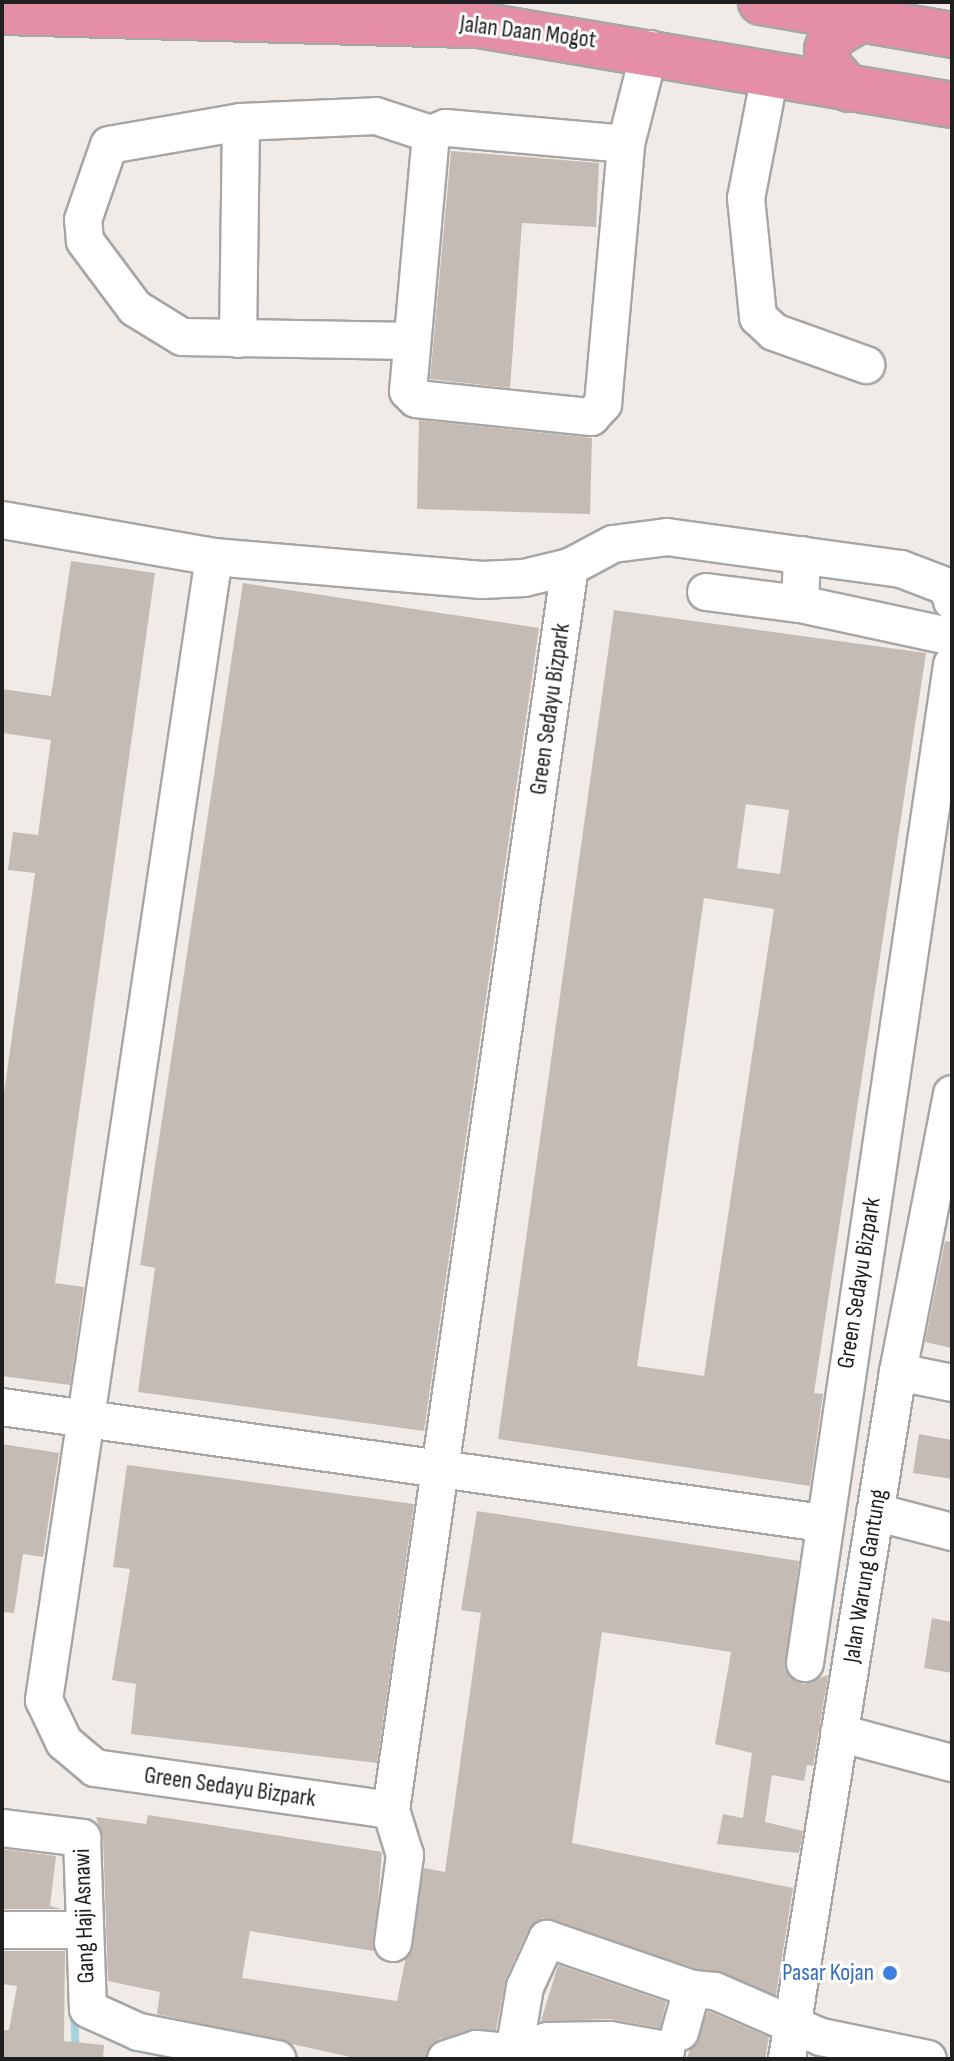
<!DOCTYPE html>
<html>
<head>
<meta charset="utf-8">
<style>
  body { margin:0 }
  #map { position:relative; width:954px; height:2061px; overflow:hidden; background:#f0ebe6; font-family:"Sofia Sans Condensed",sans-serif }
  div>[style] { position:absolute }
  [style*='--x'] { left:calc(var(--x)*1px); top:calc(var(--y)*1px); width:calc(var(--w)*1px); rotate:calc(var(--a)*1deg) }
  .stream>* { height:8px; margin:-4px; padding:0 4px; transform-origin:4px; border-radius:4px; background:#a7d4dc }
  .building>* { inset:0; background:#c4bbb5 }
  .roads { filter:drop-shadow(2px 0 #a6a6a6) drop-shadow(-2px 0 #a6a6a6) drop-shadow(0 2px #a6a6a6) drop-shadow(0 -2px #a6a6a6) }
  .minor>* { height:36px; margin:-18px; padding:0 18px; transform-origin:18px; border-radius:18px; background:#fff }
  .highway>* { height:44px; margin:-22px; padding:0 22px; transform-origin:22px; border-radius:22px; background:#e58fa6 }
  .dots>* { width:22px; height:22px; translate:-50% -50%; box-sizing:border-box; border:4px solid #fff; border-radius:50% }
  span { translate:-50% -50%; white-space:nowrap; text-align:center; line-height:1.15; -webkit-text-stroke:6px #fff; paint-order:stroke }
  .street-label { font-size:24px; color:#1f1f1f }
  .shop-label { font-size:24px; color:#366cbe }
  .right { translate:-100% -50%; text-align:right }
  .frame { position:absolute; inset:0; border:4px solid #1f1f1f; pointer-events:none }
</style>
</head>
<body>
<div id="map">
  <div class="stream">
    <div style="--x:74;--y:2010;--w:49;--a:87.7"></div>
  </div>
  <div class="building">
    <div style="clip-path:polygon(451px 151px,599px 163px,596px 227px,522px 223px,510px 388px,430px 379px)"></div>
    <div style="clip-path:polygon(419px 420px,592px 438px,590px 514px,417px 509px)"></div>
    <div style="clip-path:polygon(71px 561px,155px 573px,55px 1283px,84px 1287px,70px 1385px,2px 1376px,2px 1107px,35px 873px,8px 870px,13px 832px,38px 835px,51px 740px,2px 733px,2px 689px,51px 696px)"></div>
    <div style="clip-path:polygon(243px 583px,539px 628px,424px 1431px,138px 1392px,155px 1268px,140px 1265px)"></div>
    <div style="clip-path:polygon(evenodd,614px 610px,926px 653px,814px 1393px,823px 1394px,810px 1486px,498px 1439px,614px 610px,746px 804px,789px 810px,780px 874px,737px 868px,746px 804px,614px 610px,704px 898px,774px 909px,704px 1376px,637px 1366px,704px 898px)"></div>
    <div style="clip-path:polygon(945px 1241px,952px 1242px,952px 1348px,925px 1342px)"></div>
    <div style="clip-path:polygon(919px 1434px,952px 1440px,952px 1479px,913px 1473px)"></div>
    <div style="clip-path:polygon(2px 1444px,59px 1453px,43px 1557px,23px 1554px,14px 1613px,2px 1612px)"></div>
    <div style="clip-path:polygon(127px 1465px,414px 1504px,377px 1763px,131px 1734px,136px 1684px,112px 1680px,130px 1569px,113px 1567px)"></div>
    <div style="clip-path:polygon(477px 1511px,799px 1561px,785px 1670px,803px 1684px,828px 1675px,813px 1766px,807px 1765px,804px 1781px,772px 1775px,765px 1822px,803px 1831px,799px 1853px,717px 1844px,723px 1814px,743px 1818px,752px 1753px,715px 1744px,731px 1652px,602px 1632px,572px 1843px,793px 1888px,776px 1995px,543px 1918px,528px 1930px,506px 1978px,496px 2030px,439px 2039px,426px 2058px,359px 2059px,157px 2014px,160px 1992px,108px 1981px,103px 1837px,96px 1817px,146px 1824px,148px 1815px,382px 1852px,374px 1951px,250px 1931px,242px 1978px,397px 2001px,424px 1868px,445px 1872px,481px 1613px,461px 1610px)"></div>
    <div style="clip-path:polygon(932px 1618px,952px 1622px,952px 1673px,924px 1668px)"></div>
    <div style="clip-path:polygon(2px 1849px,56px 1856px,50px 1906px,61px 1909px,4px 1909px)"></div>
    <div style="clip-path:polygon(2px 1951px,65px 1951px,64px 2041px,104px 2045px,103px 2059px,2px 2059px,2px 2030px,9px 2030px,17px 1986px,2px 1984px)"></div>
    <div style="clip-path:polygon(558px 1965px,666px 2002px,660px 2028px,610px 2019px,541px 2021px)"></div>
    <div style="clip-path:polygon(708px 2011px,769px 2037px,765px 2059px,686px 2059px)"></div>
  </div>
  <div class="roads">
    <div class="minor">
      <div style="--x:770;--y:75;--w:125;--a:101"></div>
      <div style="--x:746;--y:198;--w:120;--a:84.2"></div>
      <div style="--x:758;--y:317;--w:22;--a:43"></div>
      <div style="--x:774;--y:332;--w:98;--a:19.7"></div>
      <div style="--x:626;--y:144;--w:181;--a:-174.9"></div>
      <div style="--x:446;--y:128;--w:16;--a:158"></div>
      <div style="--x:431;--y:134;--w:258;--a:95.1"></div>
      <div style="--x:408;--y:391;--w:11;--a:45"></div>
      <div style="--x:416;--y:399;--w:176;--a:5.9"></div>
      <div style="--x:591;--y:417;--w:18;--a:-47"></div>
      <div style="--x:603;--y:404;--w:261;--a:-84.9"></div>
      <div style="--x:626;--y:144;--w:98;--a:-75.8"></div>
      <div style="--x:238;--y:339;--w:217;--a:-89.2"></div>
      <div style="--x:412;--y:341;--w:230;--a:-179"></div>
      <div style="--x:182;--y:337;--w:55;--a:-148.3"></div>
      <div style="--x:135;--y:308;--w:84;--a:-126.7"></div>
      <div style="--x:85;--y:241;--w:21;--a:-95"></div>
      <div style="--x:83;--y:220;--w:79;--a:-70.9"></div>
      <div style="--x:109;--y:145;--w:134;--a:-9.9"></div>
      <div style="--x:241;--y:122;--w:135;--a:-2.5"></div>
      <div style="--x:376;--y:116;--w:58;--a:18.1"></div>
      <div style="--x:2;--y:520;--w:215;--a:9.9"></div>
      <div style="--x:214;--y:557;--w:269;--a:4.9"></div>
      <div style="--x:482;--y:580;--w:42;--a:-2.7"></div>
      <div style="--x:524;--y:578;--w:47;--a:-13.4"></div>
      <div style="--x:570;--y:567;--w:49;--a:-28.1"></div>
      <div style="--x:613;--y:544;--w:54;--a:-7.4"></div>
      <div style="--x:667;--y:537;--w:236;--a:7.8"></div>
      <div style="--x:901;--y:569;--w:50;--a:21"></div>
      <div style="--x:948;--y:587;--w:15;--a:74"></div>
      <div style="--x:802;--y:555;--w:49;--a:92.3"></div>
      <div style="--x:800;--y:604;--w:156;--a:12.2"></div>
      <div style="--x:214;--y:557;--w:1156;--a:98.46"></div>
      <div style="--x:44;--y:1700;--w:47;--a:64.5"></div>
      <div style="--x:64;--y:1742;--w:40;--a:40"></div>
      <div style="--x:95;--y:1768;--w:299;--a:8.1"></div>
      <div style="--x:706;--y:592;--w:95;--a:7.3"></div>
      <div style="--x:898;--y:1372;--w:55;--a:11.5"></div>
      <div style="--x:2;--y:1407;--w:828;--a:8.05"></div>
      <div style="--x:875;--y:1512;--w:80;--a:14.6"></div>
      <div style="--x:805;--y:1663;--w:1009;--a:-81.62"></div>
      <div style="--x:839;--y:1733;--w:117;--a:14.9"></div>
      <div style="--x:2;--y:1828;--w:81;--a:7.1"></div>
      <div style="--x:82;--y:1838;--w:171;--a:88"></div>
      <div style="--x:88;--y:2009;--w:56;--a:24.3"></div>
      <div style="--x:139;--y:2032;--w:141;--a:11.1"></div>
      <div style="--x:2;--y:1930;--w:82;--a:0"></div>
      <div style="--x:393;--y:1943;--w:89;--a:-82.2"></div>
      <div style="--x:405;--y:1855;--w:47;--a:-107.3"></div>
      <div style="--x:391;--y:1810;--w:1256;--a:-81.81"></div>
      <div style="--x:680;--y:2032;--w:45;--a:-74.4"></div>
      <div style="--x:514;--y:2052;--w:35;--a:-18"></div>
      <div style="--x:547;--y:2041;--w:63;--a:-0.9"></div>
      <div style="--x:610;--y:2040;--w:57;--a:10.1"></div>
      <div style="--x:666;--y:2050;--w:9;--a:103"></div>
      <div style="--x:446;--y:2059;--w:32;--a:-18"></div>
      <div style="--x:476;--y:2049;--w:38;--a:5"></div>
      <div style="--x:514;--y:2052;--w:66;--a:-80.4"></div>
      <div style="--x:525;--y:1987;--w:53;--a:-65.4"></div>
      <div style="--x:547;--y:1939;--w:153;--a:19"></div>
      <div style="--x:692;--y:1989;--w:23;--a:5"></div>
      <div style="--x:715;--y:1991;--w:116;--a:23.5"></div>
      <div style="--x:821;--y:2037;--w:109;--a:11.6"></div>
      <div style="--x:787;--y:2059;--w:696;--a:-80.82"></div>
      <div style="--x:898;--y:1372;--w:283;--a:-79"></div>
    </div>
    <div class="highway">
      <div style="--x:761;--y:2;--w:194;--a:9.8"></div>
      <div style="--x:2;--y:12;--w:477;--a:1.6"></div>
      <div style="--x:479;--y:25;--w:480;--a:9.6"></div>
      <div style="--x:849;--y:89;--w:31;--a:-132"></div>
      <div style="--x:828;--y:66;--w:16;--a:-94"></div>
      <div style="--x:827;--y:50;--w:15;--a:-70"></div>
      <div style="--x:832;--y:36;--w:32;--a:-30"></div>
    </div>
  </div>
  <div class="dots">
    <div style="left:890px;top:1973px;background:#3f7fe0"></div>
  </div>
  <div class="street-label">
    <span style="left:528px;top:32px;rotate:7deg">Jalan Daan Mogot</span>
    <span style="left:550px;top:709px;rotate:-82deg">Green Sedayu Bizpark</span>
    <span style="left:859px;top:1283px;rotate:-81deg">Green Sedayu Bizpark</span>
    <span style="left:865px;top:1576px;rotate:-81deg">Jalan Warung Gantung</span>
    <span style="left:230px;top:1787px;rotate:8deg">Green Sedayu Bizpark</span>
    <span style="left:84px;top:1916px;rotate:-92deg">Gang Haji Asnawi</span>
  </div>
  <div class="shop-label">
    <span class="right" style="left:874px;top:1973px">Pasar Kojan</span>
  </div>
  <div class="frame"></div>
</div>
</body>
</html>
